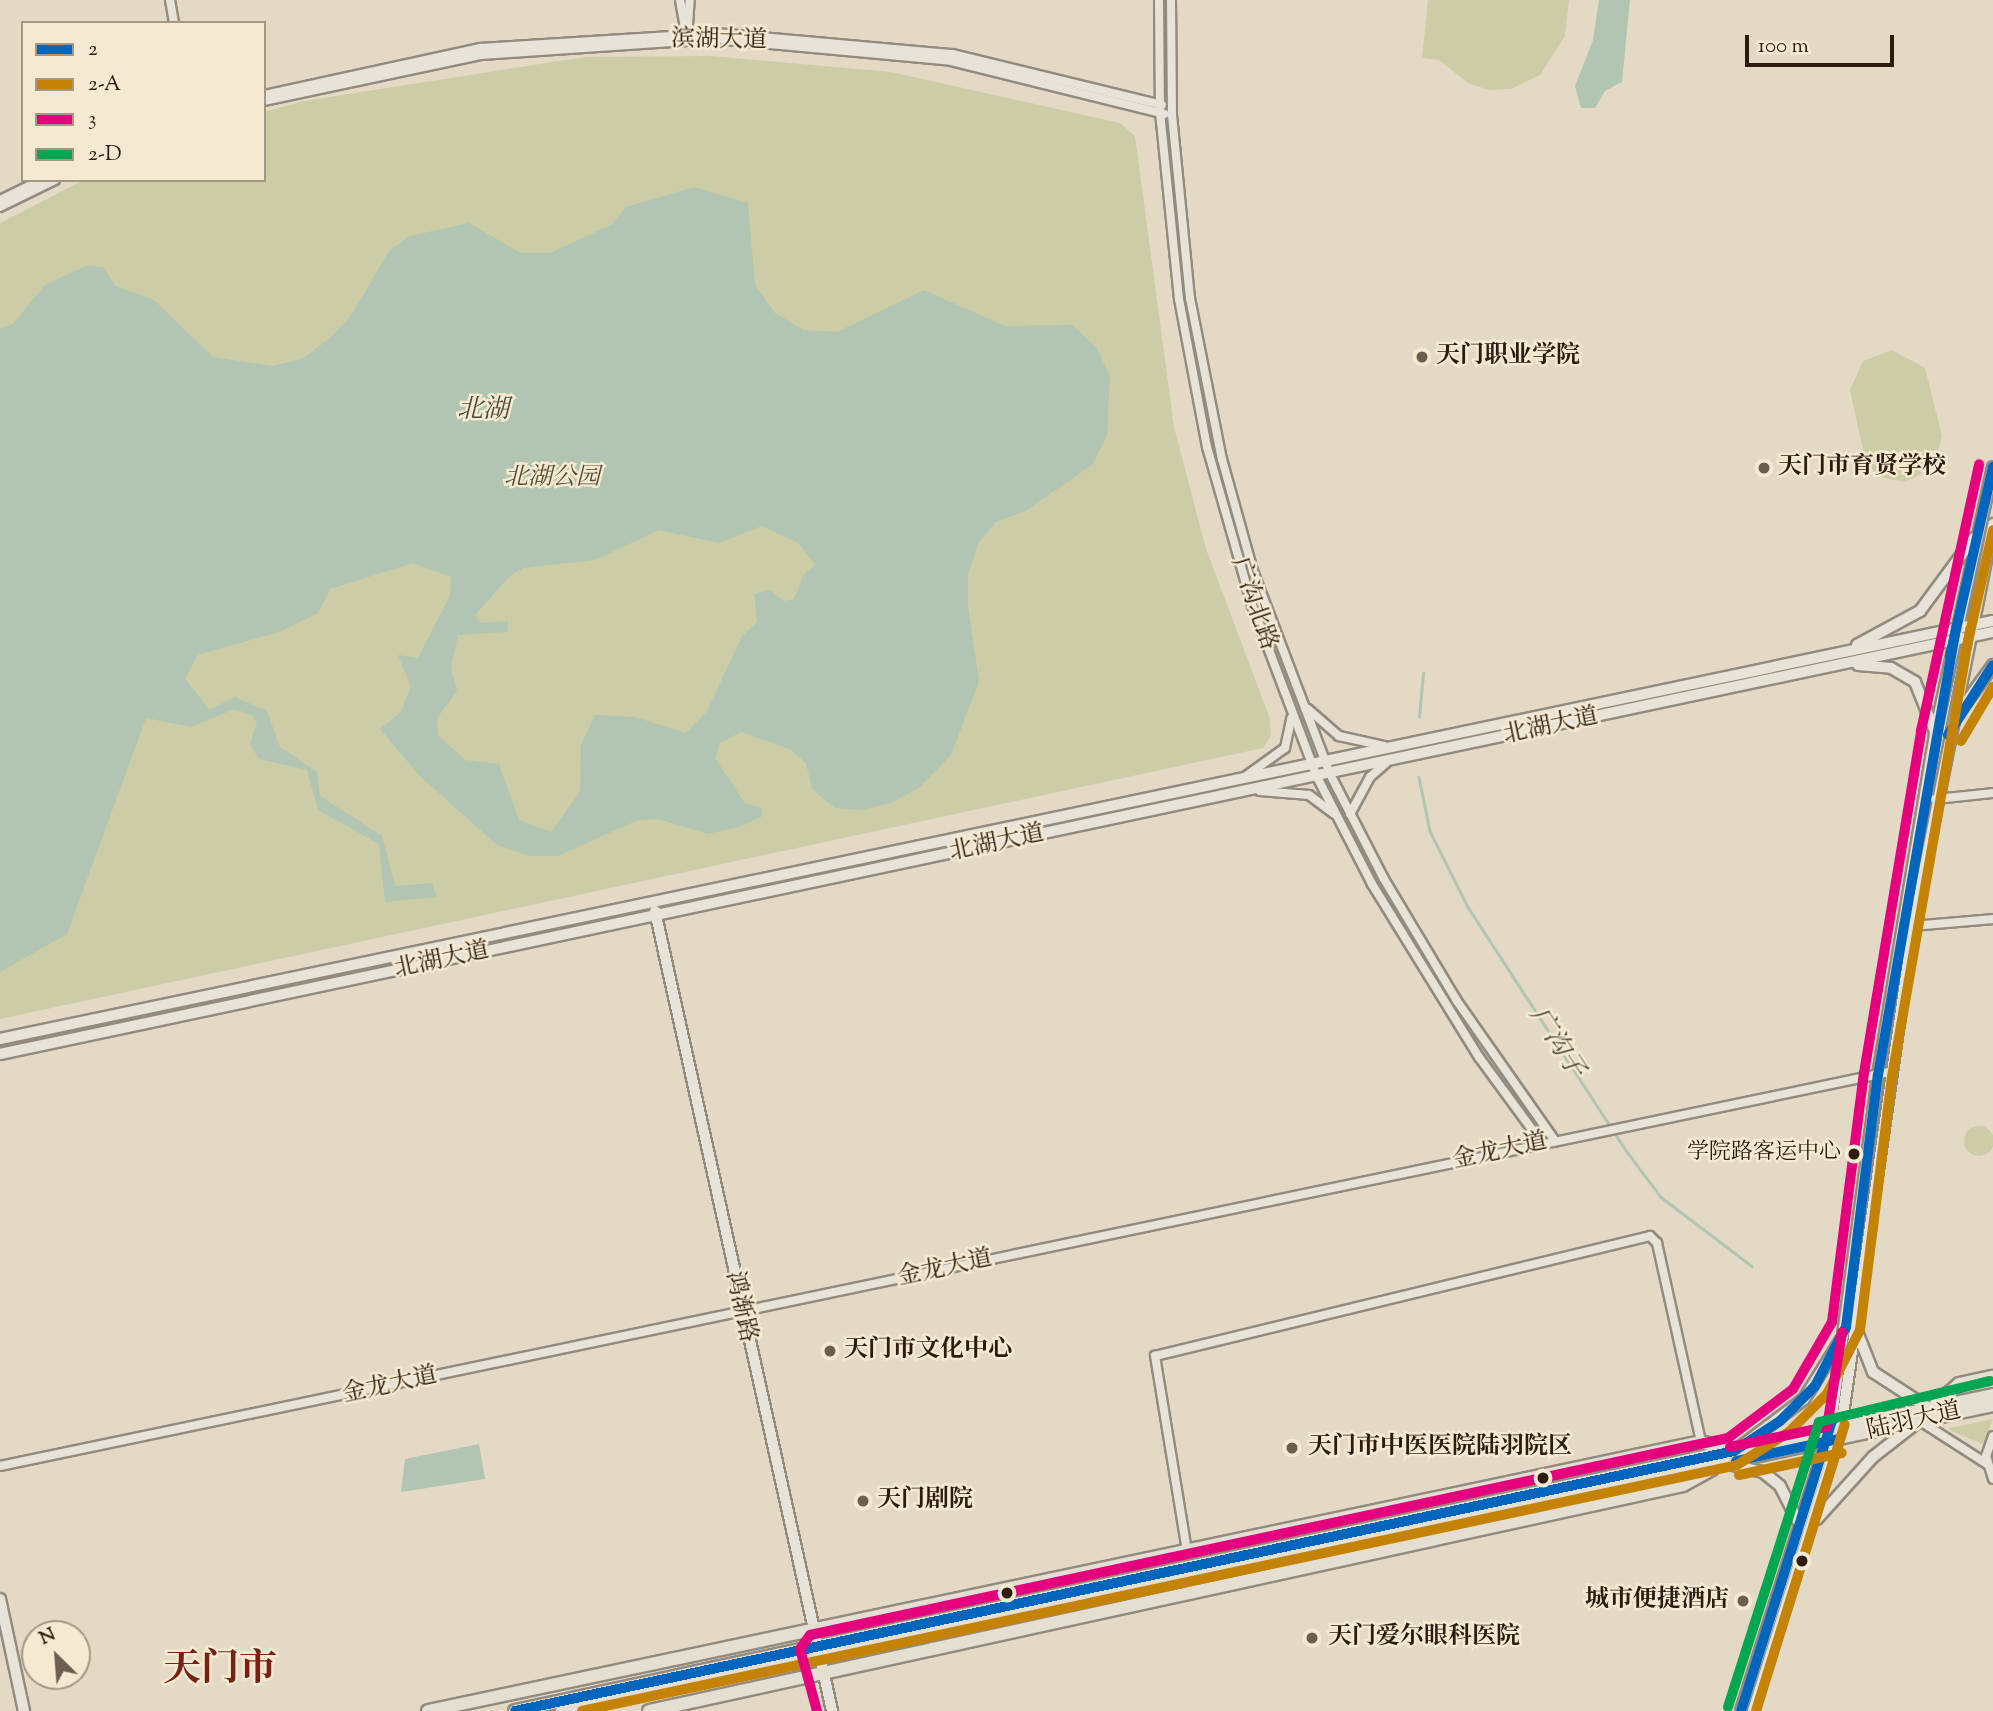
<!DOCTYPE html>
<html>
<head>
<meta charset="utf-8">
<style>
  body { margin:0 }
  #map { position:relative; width:1993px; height:1711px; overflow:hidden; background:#e3d9c5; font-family:"Sorts Mill Goudy","Noto Serif SC",serif }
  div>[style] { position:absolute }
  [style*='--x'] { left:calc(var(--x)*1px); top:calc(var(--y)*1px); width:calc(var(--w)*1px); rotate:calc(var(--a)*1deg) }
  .green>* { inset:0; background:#cccca7 }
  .round { border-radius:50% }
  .water>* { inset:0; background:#b1c5b2 }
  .stream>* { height:2.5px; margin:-1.25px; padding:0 1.25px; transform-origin:1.25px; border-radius:1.25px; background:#b1c5b2 }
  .roads { filter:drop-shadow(2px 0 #938b7f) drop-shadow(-2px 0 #938b7f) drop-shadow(0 2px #938b7f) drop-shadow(0 -2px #938b7f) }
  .street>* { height:8px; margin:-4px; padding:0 4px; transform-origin:4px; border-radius:4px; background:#e8e3d9 }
  .secondary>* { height:10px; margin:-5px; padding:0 5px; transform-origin:5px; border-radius:5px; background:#e8e3d9 }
  .primary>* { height:12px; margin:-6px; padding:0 6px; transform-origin:6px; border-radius:6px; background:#e5dfd3 }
  .bus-1>* { height:10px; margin:-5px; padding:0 5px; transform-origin:5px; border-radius:5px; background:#0065bd }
  .bus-2>* { height:10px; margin:-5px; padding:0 5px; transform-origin:5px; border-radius:5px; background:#c48304 }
  .bus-3>* { height:10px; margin:-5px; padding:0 5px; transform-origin:5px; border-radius:5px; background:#e5007d }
  .bus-4>* { height:10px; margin:-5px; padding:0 5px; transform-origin:5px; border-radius:5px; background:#00a651 }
  .dots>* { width:19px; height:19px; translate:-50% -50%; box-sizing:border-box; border:4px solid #f5ead1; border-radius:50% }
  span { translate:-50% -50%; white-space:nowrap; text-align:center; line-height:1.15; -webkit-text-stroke:5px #f5ead1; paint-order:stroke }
  .bus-label { font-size:22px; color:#2d1b10 }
  .right { translate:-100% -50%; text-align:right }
  .street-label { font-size:24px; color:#2d1b10 }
  .poi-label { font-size:24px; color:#2d1b10; font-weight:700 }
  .left { translate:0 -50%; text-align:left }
  .park-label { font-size:24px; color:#574d36; font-style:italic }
  .water-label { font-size:26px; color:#4e4c3e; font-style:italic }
  .town-label { font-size:38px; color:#7a1f14; font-weight:700 }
  .legend { position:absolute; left:21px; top:21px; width:245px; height:161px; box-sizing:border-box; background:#f5ead1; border:2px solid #a59784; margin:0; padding:9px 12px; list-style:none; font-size:21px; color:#2d1b10 }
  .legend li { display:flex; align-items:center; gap:14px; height:35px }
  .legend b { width:35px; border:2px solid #a59784 }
  .north { position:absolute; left:21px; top:1620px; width:70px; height:70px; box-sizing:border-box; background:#f5ead1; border:2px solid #a59784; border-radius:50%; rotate:335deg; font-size:19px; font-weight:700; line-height:28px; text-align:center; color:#2d1b10 }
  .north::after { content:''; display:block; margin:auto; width:24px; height:32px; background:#6d5e4f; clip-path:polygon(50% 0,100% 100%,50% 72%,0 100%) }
  .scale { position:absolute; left:1745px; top:35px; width:149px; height:32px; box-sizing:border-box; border:4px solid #2d1b10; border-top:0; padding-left:9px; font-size:21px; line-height:24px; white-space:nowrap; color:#2d1b10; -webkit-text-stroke:5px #f5ead1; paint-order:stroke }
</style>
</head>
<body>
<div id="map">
  <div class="green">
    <div style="clip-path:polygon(1428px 0,1569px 0,1565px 36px,1540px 75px,1511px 89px,1489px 90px,1468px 83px,1439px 60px,1422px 58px)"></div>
    <div style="clip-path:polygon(712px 56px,891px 72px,1120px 123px,1135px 136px,1174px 427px,1206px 549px,1270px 719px,1271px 736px,1263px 748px,0 1019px,0 223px,84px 180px,264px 180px,264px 112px,304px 101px,585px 57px)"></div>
    <div style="clip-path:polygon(1892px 350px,1925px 368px,1942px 436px,1934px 467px,1905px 482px,1880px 477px,1866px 463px,1850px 390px,1863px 361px)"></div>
    <div class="round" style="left:1964px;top:1126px;width:30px;height:30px"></div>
    <div style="clip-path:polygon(1993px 1419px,1983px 1444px,1949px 1430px,1950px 1428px)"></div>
  </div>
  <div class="water">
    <div style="clip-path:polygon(1599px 0,1630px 0,1622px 82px,1605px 91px,1595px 108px,1581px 108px,1575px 86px,1593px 40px)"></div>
    <div style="clip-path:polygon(evenodd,694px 187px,748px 203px,755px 285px,775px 313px,804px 330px,837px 332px,924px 290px,1005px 326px,1072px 325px,1096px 347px,1110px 376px,1107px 435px,1092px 465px,1025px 511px,996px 522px,979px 542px,968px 574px,968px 606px,979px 681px,951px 755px,921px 786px,894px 802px,863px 810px,835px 808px,812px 789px,806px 763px,790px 749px,741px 732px,720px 743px,715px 758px,745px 803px,762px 808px,761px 817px,742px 826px,708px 834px,658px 819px,636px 821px,558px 856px,529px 856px,497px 845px,420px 776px,380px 729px,400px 713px,411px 687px,398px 655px,418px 658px,450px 596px,451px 577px,413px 563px,330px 589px,318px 613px,279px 632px,198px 655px,185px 678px,209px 710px,235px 697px,267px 711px,280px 747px,317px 772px,320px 796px,382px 836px,395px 886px,432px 883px,437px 897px,385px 902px,379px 844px,318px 810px,307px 770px,259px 759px,250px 744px,257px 722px,252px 715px,234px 709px,191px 727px,146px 718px,67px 934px,0 972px,0 329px,13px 324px,45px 285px,86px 266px,103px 267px,116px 286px,154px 300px,213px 357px,272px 366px,302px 359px,329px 339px,351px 316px,389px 251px,410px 236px,469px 223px,521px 253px,550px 253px,611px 225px,626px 207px,694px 187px,762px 526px,798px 543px,816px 565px,804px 574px,794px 599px,784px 601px,770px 590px,754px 594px,757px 622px,742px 636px,707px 711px,686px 733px,635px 717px,595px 715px,581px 745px,580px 792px,551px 832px,519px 820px,499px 764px,465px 760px,438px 735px,437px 718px,457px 691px,451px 668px,458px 635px,507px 632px,508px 621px,481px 623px,475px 615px,510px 576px,523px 568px,595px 560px,659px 530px,719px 543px,762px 526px)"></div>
    <div style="clip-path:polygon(479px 1444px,485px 1479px,401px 1492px,405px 1459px)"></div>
  </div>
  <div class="stream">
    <div style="--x:1419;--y:717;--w:44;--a:-84.8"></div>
    <div style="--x:1419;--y:777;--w:55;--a:78.5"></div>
    <div style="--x:1430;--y:831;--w:85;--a:63.4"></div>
    <div style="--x:1468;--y:907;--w:293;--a:57"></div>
    <div style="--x:1628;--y:1153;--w:55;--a:53.1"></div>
    <div style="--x:1661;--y:1197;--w:114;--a:37.2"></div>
  </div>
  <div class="roads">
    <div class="street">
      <div style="--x:170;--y:0;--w:23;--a:80"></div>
      <div style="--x:680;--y:0;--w:40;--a:80"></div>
      <div style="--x:687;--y:39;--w:39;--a:-86"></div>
      <div style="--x:1159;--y:0;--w:112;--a:89.5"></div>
      <div style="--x:1160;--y:112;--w:188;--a:84.2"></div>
      <div style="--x:1179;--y:299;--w:151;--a:79.3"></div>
      <div style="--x:1207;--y:447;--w:164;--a:74.1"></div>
      <div style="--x:1252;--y:605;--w:184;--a:69.3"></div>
      <div style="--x:1317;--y:777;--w:120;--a:62.8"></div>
      <div style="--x:1372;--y:884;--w:203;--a:58.3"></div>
      <div style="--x:1479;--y:1057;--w:107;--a:53.8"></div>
      <div style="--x:1171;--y:0;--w:115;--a:89.5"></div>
      <div style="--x:1172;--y:115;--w:184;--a:84.4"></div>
      <div style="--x:1190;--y:298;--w:164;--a:78.8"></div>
      <div style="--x:1222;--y:459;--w:116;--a:74.5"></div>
      <div style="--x:1253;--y:571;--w:217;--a:69.2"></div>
      <div style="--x:1330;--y:774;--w:118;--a:62.8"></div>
      <div style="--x:1384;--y:879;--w:142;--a:59.1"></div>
      <div style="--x:1457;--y:1001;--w:171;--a:55"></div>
      <div style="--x:264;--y:95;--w:221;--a:-12.3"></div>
      <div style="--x:480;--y:48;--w:236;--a:-3.6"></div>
      <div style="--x:716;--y:33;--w:238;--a:5.1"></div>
      <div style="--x:953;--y:54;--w:215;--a:13.7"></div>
      <div style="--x:264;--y:101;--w:222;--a:-12"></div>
      <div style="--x:481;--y:55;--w:236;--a:-3.9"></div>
      <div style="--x:716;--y:39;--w:236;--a:5.3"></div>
      <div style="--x:951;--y:61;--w:220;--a:13.9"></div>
      <div style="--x:0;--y:200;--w:46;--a:-26"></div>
      <div style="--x:0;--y:207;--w:61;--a:-26.1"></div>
      <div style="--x:1308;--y:709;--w:41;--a:41.1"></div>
      <div style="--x:1339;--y:736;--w:46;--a:12.5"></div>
      <div style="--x:1246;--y:776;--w:48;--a:-35.7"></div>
      <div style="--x:1285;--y:748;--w:30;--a:-78"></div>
      <div style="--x:1260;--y:791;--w:49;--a:4.7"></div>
      <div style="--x:1309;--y:795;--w:31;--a:37"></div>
      <div style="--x:1935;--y:799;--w:58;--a:-5.9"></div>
      <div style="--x:1350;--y:814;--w:42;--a:-61.6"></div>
      <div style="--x:1370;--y:777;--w:21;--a:-41"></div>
      <div style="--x:1913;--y:926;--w:80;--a:-5"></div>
      <div style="--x:1920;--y:1421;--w:80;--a:32.7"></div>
      <div style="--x:1993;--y:1436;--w:21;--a:109"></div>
      <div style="--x:1986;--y:1456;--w:24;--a:73"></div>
      <div style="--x:0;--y:1466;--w:1931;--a:-11.78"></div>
      <div style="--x:1187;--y:1551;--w:198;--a:-99.3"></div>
      <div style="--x:1155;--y:1356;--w:509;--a:-13.63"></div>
      <div style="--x:1650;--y:1236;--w:10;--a:45"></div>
      <div style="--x:1657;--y:1243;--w:204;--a:77.5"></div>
    </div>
    <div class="secondary">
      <div style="--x:1857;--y:645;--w:72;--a:-28.4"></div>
      <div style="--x:1920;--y:611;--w:91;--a:-53.5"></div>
      <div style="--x:1858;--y:665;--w:33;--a:5"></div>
      <div style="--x:1891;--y:668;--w:28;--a:30"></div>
      <div style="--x:1915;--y:682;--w:51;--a:68"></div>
      <div style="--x:1957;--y:715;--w:62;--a:-54.2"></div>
      <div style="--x:655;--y:911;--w:819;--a:77.52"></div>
      <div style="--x:0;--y:1039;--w:2036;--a:-11.85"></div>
      <div style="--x:0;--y:1054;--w:2037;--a:-11.96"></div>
      <div style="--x:1858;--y:1334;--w:41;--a:68.5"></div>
      <div style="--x:1873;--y:1372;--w:68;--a:33"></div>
      <div style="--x:1739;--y:1448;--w:81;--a:-37"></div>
      <div style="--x:1804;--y:1399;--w:70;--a:-57.9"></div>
      <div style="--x:1728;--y:1464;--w:36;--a:13"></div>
      <div style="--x:1763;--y:1472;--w:22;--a:39"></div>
      <div style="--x:1780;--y:1486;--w:44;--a:62.9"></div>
      <div style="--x:1817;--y:1519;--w:84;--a:-47.9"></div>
      <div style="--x:1873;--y:1457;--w:58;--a:-38"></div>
      <div style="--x:0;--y:1599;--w:115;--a:77.9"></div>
      <div style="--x:1741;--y:1711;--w:294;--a:-72.4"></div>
      <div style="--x:1830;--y:1431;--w:359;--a:-82.3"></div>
      <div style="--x:1878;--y:1075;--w:347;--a:-80.5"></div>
      <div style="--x:1935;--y:733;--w:272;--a:-77.7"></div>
      <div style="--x:1753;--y:1711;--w:296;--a:-72.7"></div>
      <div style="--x:1841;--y:1428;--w:507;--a:-81.84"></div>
      <div style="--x:1913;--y:926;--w:410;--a:-78.7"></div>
    </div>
    <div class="primary">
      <div style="--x:1933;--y:1407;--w:35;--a:-41"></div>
      <div style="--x:1959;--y:1384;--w:35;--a:-12"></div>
      <div style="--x:428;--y:1711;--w:1301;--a:-11.93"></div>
      <div style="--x:1701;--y:1442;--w:31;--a:15"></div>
      <div style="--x:515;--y:1711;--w:1511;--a:-12.07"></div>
      <div style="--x:562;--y:1711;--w:1463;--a:-12.07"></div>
      <div style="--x:649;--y:1711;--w:1058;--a:-12.33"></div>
      <div style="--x:1683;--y:1485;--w:33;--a:-29"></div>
    </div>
  </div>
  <div class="bus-1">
    <div style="--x:1950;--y:656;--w:194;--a:-77.2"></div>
    <div style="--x:1948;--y:735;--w:83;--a:-57.3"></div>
    <div style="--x:1736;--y:1461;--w:105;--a:-12.1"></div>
    <div style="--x:515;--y:1711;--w:1246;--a:-12.04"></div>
    <div style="--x:1734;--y:1451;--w:55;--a:-33.1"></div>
    <div style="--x:1780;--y:1421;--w:49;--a:-45"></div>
    <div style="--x:1815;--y:1386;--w:67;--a:-62.3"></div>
    <div style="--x:1846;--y:1327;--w:254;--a:-82.8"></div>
    <div style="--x:1878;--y:1075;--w:454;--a:-80.1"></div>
    <div style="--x:1741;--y:1711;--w:305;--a:-72.6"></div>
  </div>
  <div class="bus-2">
    <div style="--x:1964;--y:659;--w:132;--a:-77.3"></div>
    <div style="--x:1961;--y:741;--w:63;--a:-59.3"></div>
    <div style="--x:1739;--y:1475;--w:105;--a:-12.1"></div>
    <div style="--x:582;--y:1711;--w:1181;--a:-12.02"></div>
    <div style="--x:1737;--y:1465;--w:62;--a:-32.4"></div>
    <div style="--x:1789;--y:1432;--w:54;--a:-45"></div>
    <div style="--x:1827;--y:1394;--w:72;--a:-62.7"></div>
    <div style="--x:1860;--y:1330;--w:255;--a:-82.8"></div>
    <div style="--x:1892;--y:1077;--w:454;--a:-80.1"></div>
    <div style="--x:1756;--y:1711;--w:300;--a:-72.8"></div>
  </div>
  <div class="bus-3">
    <div style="--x:1730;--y:1447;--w:99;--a:-11.7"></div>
    <div style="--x:1827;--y:1427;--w:96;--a:-81"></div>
    <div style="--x:817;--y:1711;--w:64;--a:-105.3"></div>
    <div style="--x:800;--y:1649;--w:17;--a:-54"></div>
    <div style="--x:810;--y:1635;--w:939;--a:-12.11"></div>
    <div style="--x:1728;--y:1438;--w:81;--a:-37"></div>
    <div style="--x:1793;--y:1389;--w:78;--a:-59.8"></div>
    <div style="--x:1832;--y:1322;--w:251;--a:-82.7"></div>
    <div style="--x:1864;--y:1073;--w:347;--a:-80.5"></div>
    <div style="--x:1921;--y:731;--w:273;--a:-77.7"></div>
  </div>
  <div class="bus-4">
    <div style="--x:1728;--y:1707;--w:299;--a:-72.3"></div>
    <div style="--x:1819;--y:1422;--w:176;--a:-13.5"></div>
  </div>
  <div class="dots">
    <div style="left:1422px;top:357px;background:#6d5e4f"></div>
    <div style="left:1764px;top:468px;background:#6d5e4f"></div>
    <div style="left:1854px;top:1154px;background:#2d1b10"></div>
    <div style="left:830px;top:1351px;background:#6d5e4f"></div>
    <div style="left:1292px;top:1448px;background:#6d5e4f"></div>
    <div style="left:1543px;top:1478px;background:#2d1b10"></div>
    <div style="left:863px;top:1501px;background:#6d5e4f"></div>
    <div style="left:1802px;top:1561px;background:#2d1b10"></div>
    <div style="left:1007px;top:1593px;background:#2d1b10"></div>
    <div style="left:1743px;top:1601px;background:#6d5e4f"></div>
    <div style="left:1312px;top:1638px;background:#6d5e4f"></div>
  </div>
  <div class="bus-label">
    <span class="right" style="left:1841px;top:1154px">学院路客运中心</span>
  </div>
  <div class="street-label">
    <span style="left:719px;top:41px;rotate:1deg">滨湖大道</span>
    <span style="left:1253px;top:604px;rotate:71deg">广沟北路</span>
    <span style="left:1551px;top:727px;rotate:-12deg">北湖大道</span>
    <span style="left:997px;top:844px;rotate:-12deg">北湖大道</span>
    <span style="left:442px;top:961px;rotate:-12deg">北湖大道</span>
    <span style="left:1500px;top:1152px;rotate:-12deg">金龙大道</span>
    <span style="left:945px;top:1269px;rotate:-12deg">金龙大道</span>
    <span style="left:740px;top:1307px;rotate:78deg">鸿渐路</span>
    <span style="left:390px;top:1386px;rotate:-12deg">金龙大道</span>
    <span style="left:1914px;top:1422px;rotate:-13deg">陆羽大道</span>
  </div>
  <div class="poi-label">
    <span class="left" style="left:1436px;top:357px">天门职业学院</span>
    <span class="left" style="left:1778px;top:468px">天门市育贤学校</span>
    <span class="left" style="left:844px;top:1351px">天门市文化中心</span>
    <span class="left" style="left:1308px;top:1448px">天门市中医医院陆羽院区</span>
    <span class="left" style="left:877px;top:1501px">天门剧院</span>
    <span class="right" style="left:1729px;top:1601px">城市便捷酒店</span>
    <span class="left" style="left:1328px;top:1638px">天门爱尔眼科医院</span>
  </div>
  <div class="park-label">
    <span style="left:552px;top:479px">北湖公园</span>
  </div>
  <div class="water-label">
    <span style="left:483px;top:411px">北湖</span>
    <span style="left:1556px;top:1043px;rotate:57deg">广沟子</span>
  </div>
  <div class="town-label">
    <span style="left:220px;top:1672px">天门市</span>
  </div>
  <ul class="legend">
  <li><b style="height:9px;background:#0065bd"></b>2</li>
  <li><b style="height:9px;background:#c48304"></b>2-A</li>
  <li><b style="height:9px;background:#e5007d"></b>3</li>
  <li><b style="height:9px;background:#00a651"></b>2-D</li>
  </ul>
  <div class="north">N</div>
  <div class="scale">100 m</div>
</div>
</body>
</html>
